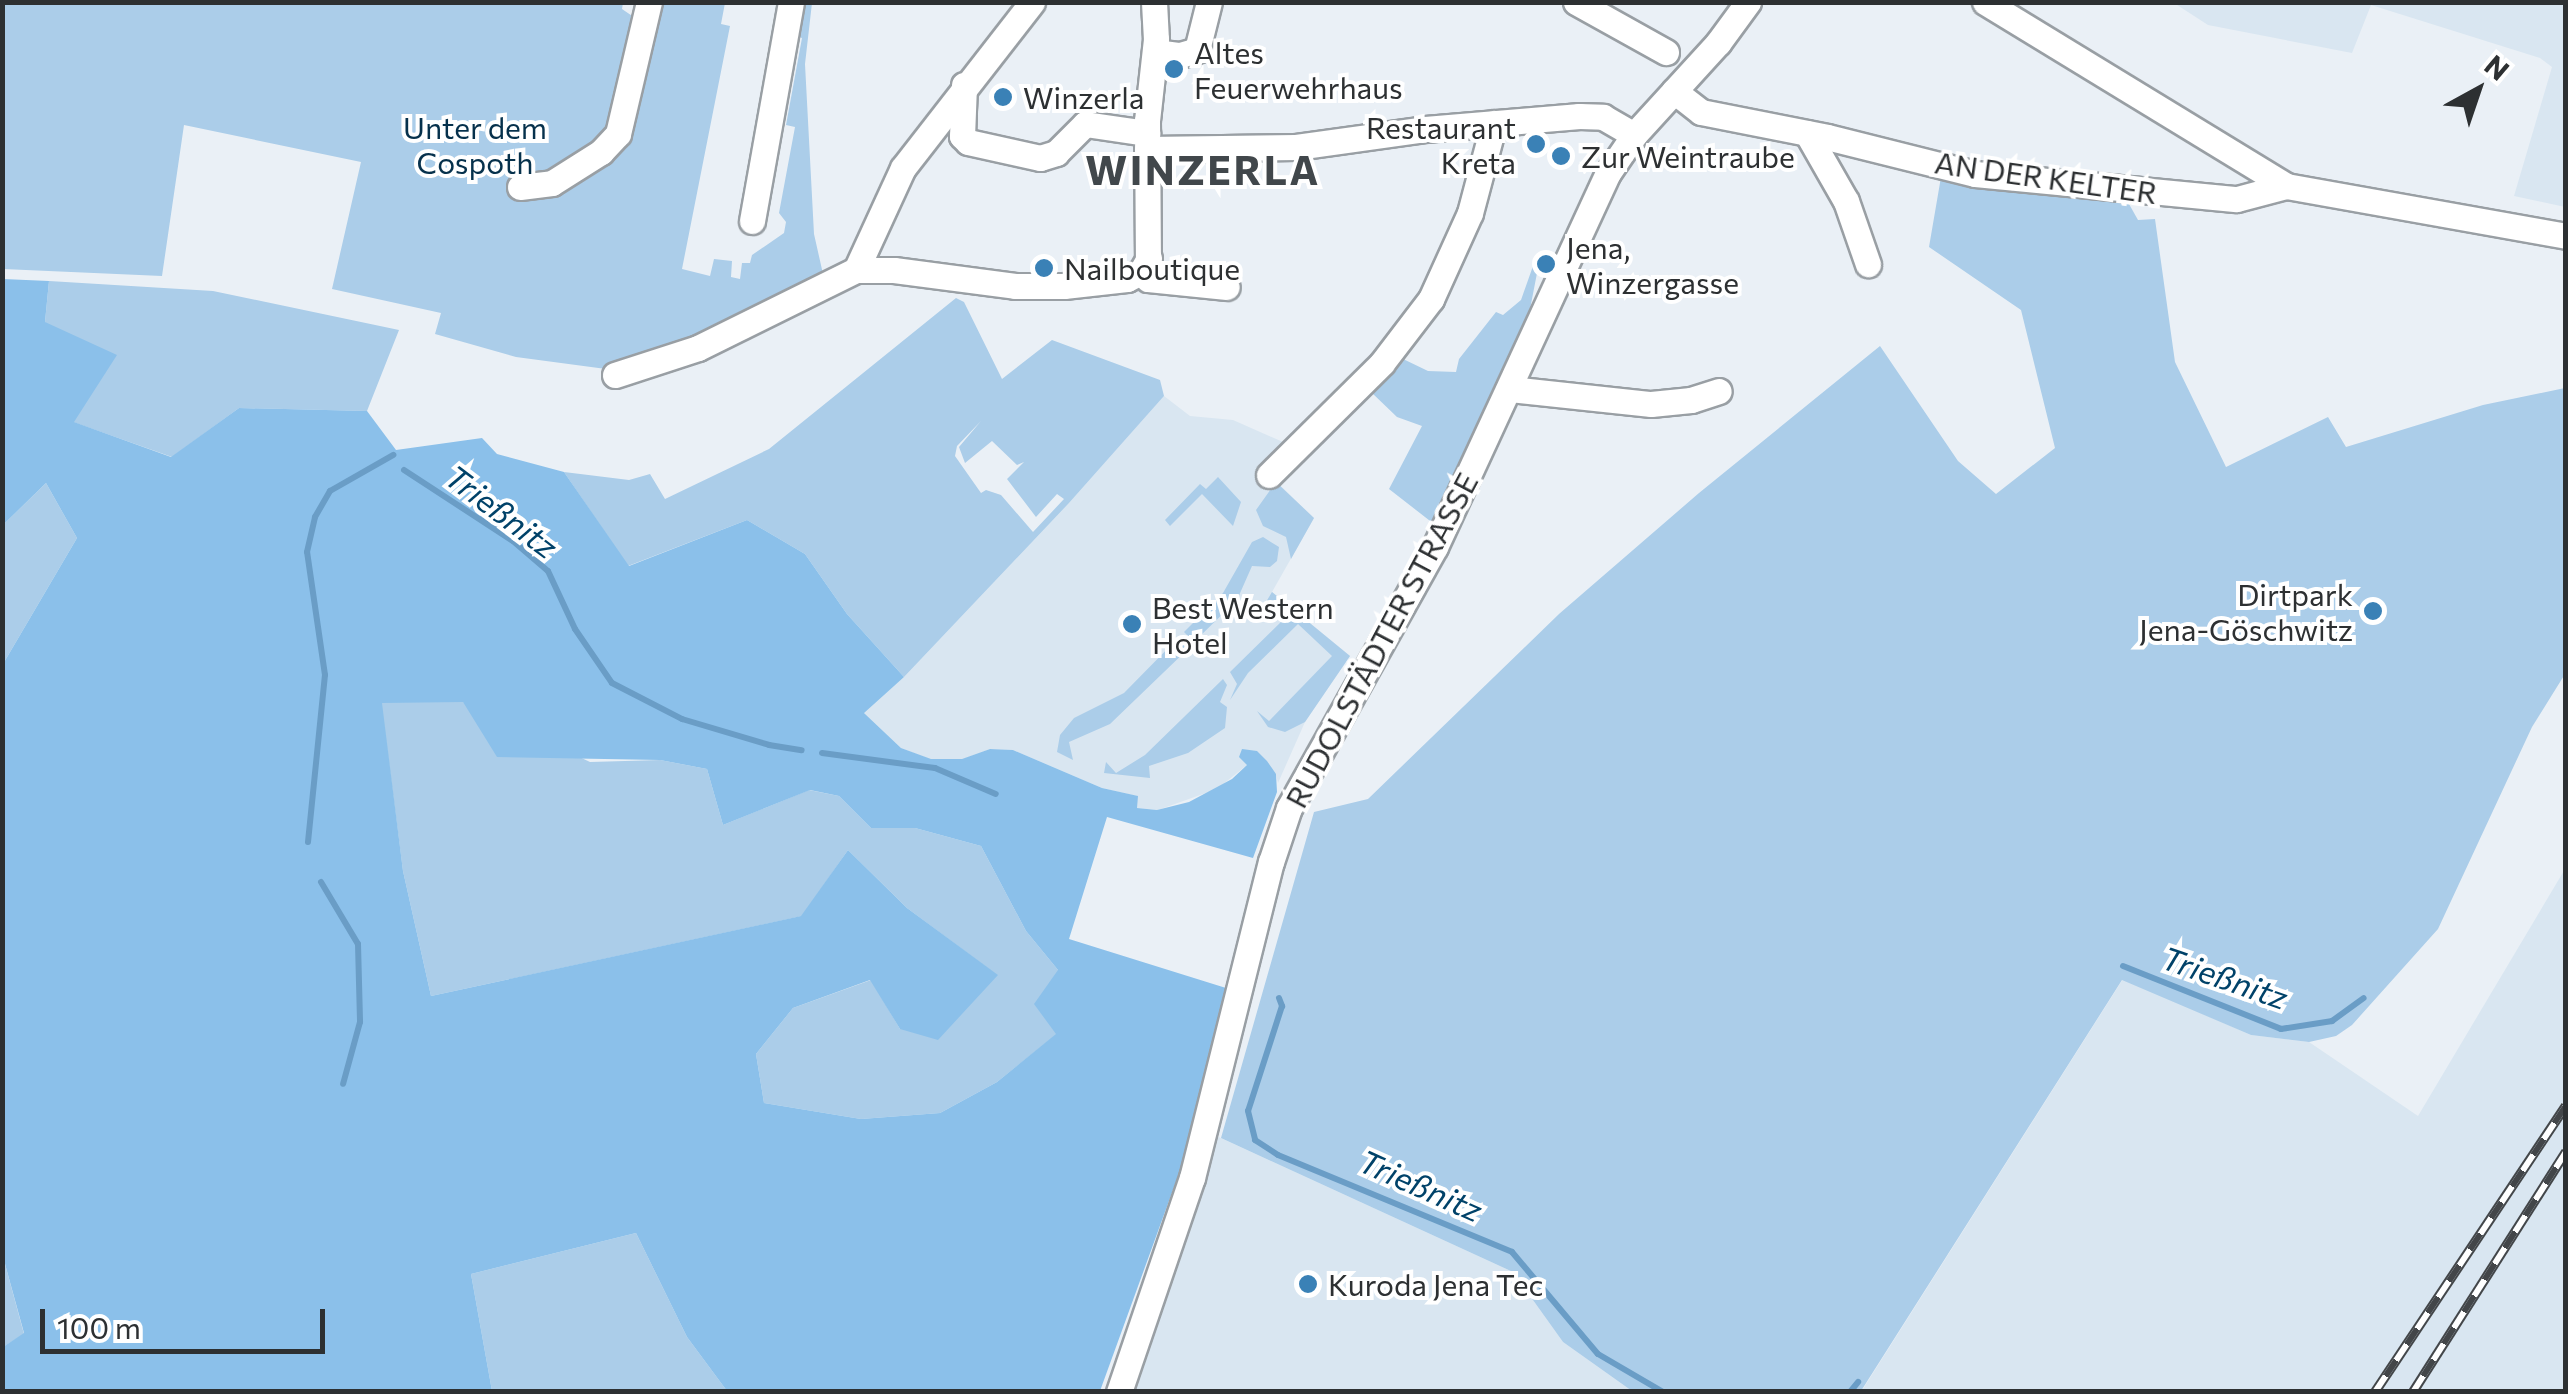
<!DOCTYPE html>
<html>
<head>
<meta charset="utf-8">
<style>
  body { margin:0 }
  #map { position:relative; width:2568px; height:1394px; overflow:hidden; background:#eaf0f6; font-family:Commissioner,sans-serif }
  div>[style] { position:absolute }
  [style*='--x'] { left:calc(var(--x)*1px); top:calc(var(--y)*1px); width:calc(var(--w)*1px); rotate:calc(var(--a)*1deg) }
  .built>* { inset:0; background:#d9e6f1 }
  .green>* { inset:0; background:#abcde9 }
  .forest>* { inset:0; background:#8bc0ea }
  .stream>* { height:6px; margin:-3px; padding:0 3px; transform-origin:3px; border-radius:3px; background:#6a9dc6 }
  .roads { filter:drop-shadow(2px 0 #999fa4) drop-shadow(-2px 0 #999fa4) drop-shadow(0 2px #999fa4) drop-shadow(0 -2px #999fa4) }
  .minor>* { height:25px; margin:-12.5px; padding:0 12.5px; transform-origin:12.5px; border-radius:12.5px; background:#fff }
  .rail>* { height:10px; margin-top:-5px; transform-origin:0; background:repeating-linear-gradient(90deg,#fff 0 19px,#434649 0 38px); box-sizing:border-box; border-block:2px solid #434649 }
  .dots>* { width:28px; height:28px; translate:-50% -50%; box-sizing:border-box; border:5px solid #fff; border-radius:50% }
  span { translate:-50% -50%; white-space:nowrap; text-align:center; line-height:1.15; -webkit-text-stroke:8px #fff; paint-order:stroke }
  .poi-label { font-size:30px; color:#2d3032 }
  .left { translate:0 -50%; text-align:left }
  .right { translate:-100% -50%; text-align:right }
  .park-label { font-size:30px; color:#06314c }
  .street-label { font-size:30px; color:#2d3032 }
  .water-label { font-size:32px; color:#004269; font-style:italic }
  .district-label { font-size:40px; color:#41474b; font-weight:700; letter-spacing:2.5px }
  .frame { position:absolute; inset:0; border:5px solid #2d3032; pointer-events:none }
  .north { position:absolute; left:2428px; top:40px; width:100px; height:100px; -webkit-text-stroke:8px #fff; paint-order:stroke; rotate:40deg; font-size:28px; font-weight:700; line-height:40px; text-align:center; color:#2d3032 }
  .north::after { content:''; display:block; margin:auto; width:35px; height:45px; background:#2d3032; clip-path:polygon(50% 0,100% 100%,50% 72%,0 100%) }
  .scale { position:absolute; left:40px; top:1309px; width:285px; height:45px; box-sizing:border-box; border:5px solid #2d3032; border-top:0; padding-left:12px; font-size:30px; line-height:35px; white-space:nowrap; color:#2d3032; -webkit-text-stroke:8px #fff; paint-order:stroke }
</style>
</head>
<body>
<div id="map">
  <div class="built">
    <div style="clip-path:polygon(2174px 3px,2565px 3px,2565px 207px,2514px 196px,2552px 67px,2540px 58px,2371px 5px,2352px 53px,2208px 25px)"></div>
    <div style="clip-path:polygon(1164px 396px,1190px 416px,1233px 420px,1283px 442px,1264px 470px,1314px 518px,1272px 592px,1350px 656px,1305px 722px,1278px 783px,1276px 774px,1247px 765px,1217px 789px,1158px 810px,1137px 808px,1137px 796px,1102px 788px,1013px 750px,990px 749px,963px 759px,932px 760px,901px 748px,863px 712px,904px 677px,1069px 503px)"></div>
    <div style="clip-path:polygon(2565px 869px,2565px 1391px,1861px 1392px,2123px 979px,2251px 1035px,2309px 1042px,2418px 1116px)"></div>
    <div style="clip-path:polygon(1212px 1134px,1513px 1272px,1563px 1342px,1632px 1391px,1131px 1392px)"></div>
  </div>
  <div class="green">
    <div style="clip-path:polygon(3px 3px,623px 3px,622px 9px,641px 22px,619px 148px,659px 3px,725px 3px,721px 24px,730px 26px,682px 269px,710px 276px,714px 259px,732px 261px,731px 277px,740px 279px,742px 263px,750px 263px,752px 255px,784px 233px,786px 222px,779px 213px,795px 127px,786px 125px,802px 38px,795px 36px,801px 3px,812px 3px,805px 64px,814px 234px,823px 274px,703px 336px,606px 369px,516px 357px,435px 334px,441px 313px,332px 289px,361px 162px,184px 125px,162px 276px,3px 269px)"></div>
    <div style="clip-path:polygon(1941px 177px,2129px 204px,2138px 220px,2155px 219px,2175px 362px,2226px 467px,2328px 417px,2346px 447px,2483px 405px,2565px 388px,2565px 674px,2532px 727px,2438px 929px,2352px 1025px,2336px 1036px,2309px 1042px,2251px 1035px,2122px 980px,1861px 1391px,1632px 1391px,1563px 1342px,1513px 1272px,1221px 1138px,1314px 812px,1368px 799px,1559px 614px,1699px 493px,1880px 346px,1958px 461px,1996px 494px,2055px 448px,2021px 310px,1929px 247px)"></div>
    <div style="clip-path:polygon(1533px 266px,1538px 268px,1526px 330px,1434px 524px,1389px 489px,1422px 426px,1397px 417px,1371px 392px,1401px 358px,1428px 371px,1456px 372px,1459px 359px,1496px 312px,1503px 315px,1521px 300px)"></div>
    <div style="clip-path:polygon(49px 281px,213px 291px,399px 330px,367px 411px,239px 408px,172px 457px,73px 422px,45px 322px)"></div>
    <div style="clip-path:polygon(evenodd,956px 298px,964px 302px,1002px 379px,1052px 340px,1160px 380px,1164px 396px,1069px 503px,904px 677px,847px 614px,805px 554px,747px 520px,628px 566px,564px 472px,629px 480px,650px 474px,665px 499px,769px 449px,956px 298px,981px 421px,959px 447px,965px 463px,992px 441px,1017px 465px,1024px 462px,1007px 479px,1036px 517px,1057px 494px,1064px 499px,1033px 532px,1001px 495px,986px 490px,981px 493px,955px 456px,957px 446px,981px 421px)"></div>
    <div style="clip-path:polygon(1218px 477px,1241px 502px,1233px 526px,1202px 494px,1170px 526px,1165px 520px,1200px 484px,1206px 489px)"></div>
    <div style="clip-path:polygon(1276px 482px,1314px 518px,1291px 559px,1286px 537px,1263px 526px,1256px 510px)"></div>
    <div style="clip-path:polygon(46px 483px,77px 538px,3px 664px,3px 525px)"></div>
    <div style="clip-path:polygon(1263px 537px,1279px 547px,1277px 561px,1270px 567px,1252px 566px,1237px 600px,1194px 642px,1184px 632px,1223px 593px,1252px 542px)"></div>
    <div style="clip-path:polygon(1272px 592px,1350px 656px,1305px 722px,1285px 732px,1268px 727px,1257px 711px,1269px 721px,1332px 656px,1298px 624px,1248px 673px,1230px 700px,1237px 684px,1230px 672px,1284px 619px,1266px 602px)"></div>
    <div style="clip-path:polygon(1180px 636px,1190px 647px,1110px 724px,1069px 742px,1073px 760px,1057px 752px,1060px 735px,1074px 718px,1124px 693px)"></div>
    <div style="clip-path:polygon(1223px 679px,1227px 685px,1220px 702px,1227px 707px,1225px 728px,1188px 753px,1149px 766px,1150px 778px,1104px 773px,1106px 762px,1116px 773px,1145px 755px)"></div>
    <div style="clip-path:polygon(381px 702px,463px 702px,590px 762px,660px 760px,707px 769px,723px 825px,809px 790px,839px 796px,871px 828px,915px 828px,981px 846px,1026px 931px,1058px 970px,1057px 1034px,997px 1082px,940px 1113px,861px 1119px,764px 1103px,756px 1054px,793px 1008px,871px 980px,900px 1029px,997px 975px,907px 908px,848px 850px,802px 916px,431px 996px,403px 871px)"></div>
    <div style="clip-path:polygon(636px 1233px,687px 1337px,727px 1391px,492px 1391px,471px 1274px)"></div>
    <div style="clip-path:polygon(2px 1253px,24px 1334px,3px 1347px,2px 1347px)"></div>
  </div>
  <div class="forest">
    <div style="clip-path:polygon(evenodd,3px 279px,49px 281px,45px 322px,117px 355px,74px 422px,171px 457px,239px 408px,367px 411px,396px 450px,482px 438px,497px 454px,564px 472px,629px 566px,747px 520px,805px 554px,847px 614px,904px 677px,864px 713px,901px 748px,931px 759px,962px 759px,990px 749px,1013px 750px,1102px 788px,1138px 796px,1137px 808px,1157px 810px,1189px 802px,1232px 779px,1247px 765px,1239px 757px,1242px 749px,1257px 751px,1267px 761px,1276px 774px,1277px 792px,1253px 858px,1107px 817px,1069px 939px,1226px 988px,1186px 1154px,1100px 1391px,727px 1391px,687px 1337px,636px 1233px,471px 1274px,492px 1391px,3px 1391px,3px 1347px,24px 1333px,2px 1253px,3px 664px,77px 538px,46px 483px,3px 525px,3px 279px,463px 702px,497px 757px,660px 760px,707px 769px,723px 825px,810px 790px,839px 796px,871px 828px,915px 828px,981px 846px,1026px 931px,1058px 970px,1034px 1004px,1056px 1034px,997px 1082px,940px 1113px,861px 1119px,764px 1103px,756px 1054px,793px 1008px,870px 980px,900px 1029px,938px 1040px,998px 975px,907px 908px,848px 850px,801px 916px,431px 996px,403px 871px,382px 703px,463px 702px)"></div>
  </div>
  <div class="stream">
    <div style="--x:404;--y:470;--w:130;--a:33.1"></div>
    <div style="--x:513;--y:541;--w:46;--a:40.6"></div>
    <div style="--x:548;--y:571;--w:64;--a:65"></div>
    <div style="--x:575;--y:629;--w:65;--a:55.6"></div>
    <div style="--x:612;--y:683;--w:79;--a:27.2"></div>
    <div style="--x:682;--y:719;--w:91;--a:16.6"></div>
    <div style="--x:769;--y:745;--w:33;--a:9"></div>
    <div style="--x:822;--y:753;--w:114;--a:7.6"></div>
    <div style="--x:935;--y:768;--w:66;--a:23.1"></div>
    <div style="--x:308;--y:842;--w:168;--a:-84.2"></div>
    <div style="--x:325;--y:675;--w:124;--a:-98.3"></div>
    <div style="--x:307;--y:552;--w:36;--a:-77"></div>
    <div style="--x:315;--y:517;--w:30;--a:-60"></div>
    <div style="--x:330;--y:491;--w:73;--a:-29.7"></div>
    <div style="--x:321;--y:882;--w:72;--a:59.2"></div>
    <div style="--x:358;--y:944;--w:78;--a:88.5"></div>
    <div style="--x:360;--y:1022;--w:64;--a:105.3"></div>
    <div style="--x:2123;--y:966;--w:170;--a:21.7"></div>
    <div style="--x:2281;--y:1029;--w:52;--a:-8.9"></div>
    <div style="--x:2332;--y:1021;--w:39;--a:-36"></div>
    <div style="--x:1279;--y:998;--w:9;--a:69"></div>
    <div style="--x:1282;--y:1006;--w:110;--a:107.9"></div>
    <div style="--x:1248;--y:1111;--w:30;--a:76"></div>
    <div style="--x:1255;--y:1140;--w:27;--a:33"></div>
    <div style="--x:1278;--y:1155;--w:253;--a:22.5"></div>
    <div style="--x:1512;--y:1252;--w:133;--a:49.9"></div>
    <div style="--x:1598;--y:1354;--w:75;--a:30.3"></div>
    <div style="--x:1850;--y:1392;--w:13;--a:-51"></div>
  </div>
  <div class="roads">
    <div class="minor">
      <div style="--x:1154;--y:2;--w:37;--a:87"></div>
      <div style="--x:1156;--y:39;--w:82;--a:96.3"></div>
      <div style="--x:1147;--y:121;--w:158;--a:89.6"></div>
      <div style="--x:1148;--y:279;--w:79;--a:5.8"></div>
      <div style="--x:1576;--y:2;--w:103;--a:29.1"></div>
      <div style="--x:1985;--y:2;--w:353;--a:31.4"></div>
      <div style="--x:2286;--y:186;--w:284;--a:10.1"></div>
      <div style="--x:1155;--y:52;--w:25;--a:7"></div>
      <div style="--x:1180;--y:55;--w:18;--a:-16"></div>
      <div style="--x:1197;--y:50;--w:49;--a:-76"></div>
      <div style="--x:964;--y:85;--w:51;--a:92.2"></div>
      <div style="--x:962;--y:136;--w:8;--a:45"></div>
      <div style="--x:968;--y:142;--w:74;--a:12.5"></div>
      <div style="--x:1040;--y:158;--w:17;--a:-17"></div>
      <div style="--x:1056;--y:153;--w:41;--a:-45"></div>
      <div style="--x:1085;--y:124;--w:63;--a:8.3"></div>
      <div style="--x:1674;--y:91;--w:34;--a:38"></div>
      <div style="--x:1701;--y:112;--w:128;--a:11.2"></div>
      <div style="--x:1827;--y:137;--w:153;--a:14"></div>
      <div style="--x:1975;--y:174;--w:263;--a:5.5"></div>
      <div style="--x:2237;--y:199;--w:51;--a:-14.9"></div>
      <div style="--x:1807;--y:133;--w:78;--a:60.2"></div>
      <div style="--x:1846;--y:201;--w:67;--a:70.8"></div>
      <div style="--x:1147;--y:149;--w:149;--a:-0.8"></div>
      <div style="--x:1296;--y:147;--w:130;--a:-7.9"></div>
      <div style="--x:1425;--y:129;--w:155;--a:-4.8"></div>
      <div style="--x:1579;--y:116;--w:24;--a:2"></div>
      <div style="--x:1603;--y:117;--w:36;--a:30"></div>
      <div style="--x:520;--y:187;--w:32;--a:-7"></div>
      <div style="--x:552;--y:183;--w:58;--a:-32.3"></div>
      <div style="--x:601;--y:152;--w:25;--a:-47"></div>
      <div style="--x:618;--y:134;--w:136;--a:-76.8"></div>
      <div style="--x:752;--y:221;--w:222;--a:-79.9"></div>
      <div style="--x:856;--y:270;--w:112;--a:-65.3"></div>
      <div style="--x:903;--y:168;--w:210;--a:-52.1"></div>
      <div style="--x:615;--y:375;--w:87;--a:-18"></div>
      <div style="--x:698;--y:348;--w:176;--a:-26.3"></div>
      <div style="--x:856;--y:270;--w:38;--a:0"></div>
      <div style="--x:894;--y:270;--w:122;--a:7.5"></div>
      <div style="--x:1015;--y:286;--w:49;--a:0"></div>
      <div style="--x:1064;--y:286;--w:63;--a:-6.3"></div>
      <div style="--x:1127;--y:279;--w:16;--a:-27"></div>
      <div style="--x:1141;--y:272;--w:16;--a:-60"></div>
      <div style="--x:1510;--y:389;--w:142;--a:6.1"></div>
      <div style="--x:1651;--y:404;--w:40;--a:-5.7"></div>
      <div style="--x:1691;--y:400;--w:29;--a:-18"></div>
      <div style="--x:1269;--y:475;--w:159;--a:-44.7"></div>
      <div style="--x:1382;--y:363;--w:81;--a:-52.6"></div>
      <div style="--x:1431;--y:299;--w:94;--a:-65.6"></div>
      <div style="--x:1470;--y:213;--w:93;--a:-75.1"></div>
      <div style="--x:1119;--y:1392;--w:226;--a:-71.2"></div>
      <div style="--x:1192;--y:1178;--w:326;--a:-76"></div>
      <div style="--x:1271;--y:862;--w:57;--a:-71.6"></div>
      <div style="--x:1289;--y:808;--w:299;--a:-60.8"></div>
      <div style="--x:1435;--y:547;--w:412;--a:-65.2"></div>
      <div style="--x:1608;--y:173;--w:46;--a:-55.6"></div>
      <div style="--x:1634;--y:135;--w:125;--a:-47.6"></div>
      <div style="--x:1718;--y:43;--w:51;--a:-53.8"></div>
    </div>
  </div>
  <div class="rail">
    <div style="--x:2375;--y:1392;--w:344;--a:-56.3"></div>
    <div style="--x:2413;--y:1392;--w:285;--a:-57.5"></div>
  </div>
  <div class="dots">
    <div style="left:1174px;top:69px;background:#3a81b6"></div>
    <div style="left:1003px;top:97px;background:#3a81b6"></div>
    <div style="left:1536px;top:144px;background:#3a81b6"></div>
    <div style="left:1561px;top:156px;background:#3a81b6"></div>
    <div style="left:1546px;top:264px;background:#3a81b6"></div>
    <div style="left:1044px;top:268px;background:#3a81b6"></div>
    <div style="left:2373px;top:611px;background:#3a81b6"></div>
    <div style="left:1132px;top:624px;background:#3a81b6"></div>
    <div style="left:1308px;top:1284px;background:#3a81b6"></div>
  </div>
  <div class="poi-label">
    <span class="left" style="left:1194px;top:69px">Altes<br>Feuerwehrhaus</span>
    <span class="left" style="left:1023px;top:97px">Winzerla</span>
    <span class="right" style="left:1516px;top:144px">Restaurant<br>Kreta</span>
    <span class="left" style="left:1581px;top:156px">Zur Weintraube</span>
    <span class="left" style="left:1566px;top:264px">Jena,<br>Winzergasse</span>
    <span class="left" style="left:1064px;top:268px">Nailboutique</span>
    <span class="right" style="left:2353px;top:611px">Dirtpark<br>Jena-Göschwitz</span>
    <span class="left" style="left:1152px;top:624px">Best Western<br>Hotel</span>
    <span class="left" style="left:1328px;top:1284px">Kuroda Jena Tec</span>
  </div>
  <div class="park-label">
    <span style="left:475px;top:144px">Unter dem<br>Cospoth</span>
  </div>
  <div class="street-label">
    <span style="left:2046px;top:177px;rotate:8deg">AN DER KELTER</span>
    <span style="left:1381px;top:640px;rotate:-62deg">RUDOLSTÄDTER STRASSE</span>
  </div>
  <div class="water-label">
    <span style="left:502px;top:511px;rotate:37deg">Trießnitz</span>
    <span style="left:2225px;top:977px;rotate:19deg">Trießnitz</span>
    <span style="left:1421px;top:1185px;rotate:24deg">Trießnitz</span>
  </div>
  <div class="district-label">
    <span style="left:1203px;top:169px">WINZERLA</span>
  </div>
  <div class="frame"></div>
  <div class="north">N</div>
  <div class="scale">100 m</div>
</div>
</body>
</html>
